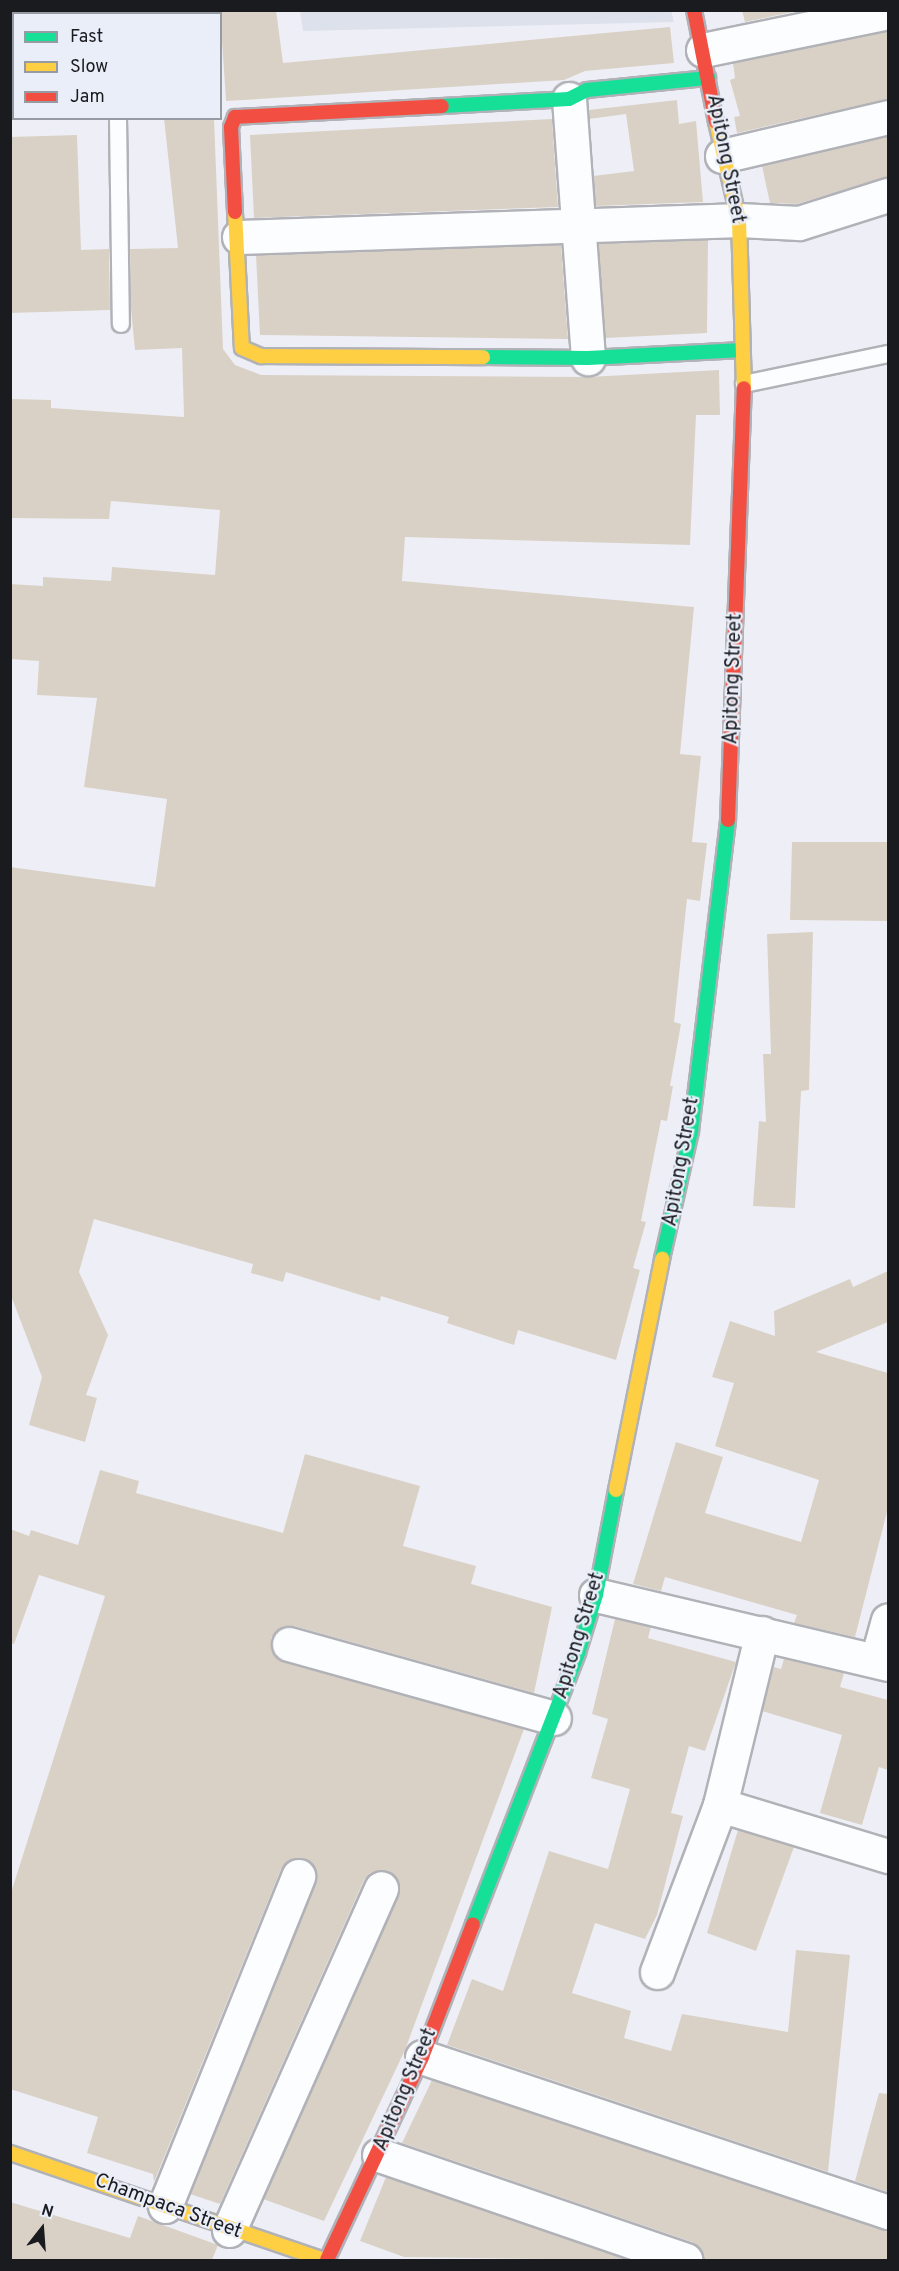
<!DOCTYPE html>
<html>
<head>
<meta charset="utf-8">
<style>
  body { margin:0 }
  #map { position:relative; width:899px; height:2271px; overflow:hidden; background:#eeeff6; font-family:Overpass,sans-serif }
  div>[style] { position:absolute }
  [style*='--x'] { left:calc(var(--x)*1px); top:calc(var(--y)*1px); width:calc(var(--w)*1px); rotate:calc(var(--a)*1deg) }
  .built>* { inset:0; background:#dce1ec }
  .building>* { inset:0; background:#dad1c6 }
  .roads { filter:drop-shadow(2px 0 #b1b2b7) drop-shadow(-2px 0 #b1b2b7) drop-shadow(0 2px #b1b2b7) drop-shadow(0 -2px #b1b2b7) }
  .lane>* { height:16px; margin:-8px; padding:0 8px; transform-origin:8px; border-radius:8px; background:#fcfdfe }
  .street>* { height:33px; margin:-16.5px; padding:0 16.5px; transform-origin:16.5px; border-radius:16.5px; background:#fcfdfe }
  .fast>* { height:14px; margin:-7px; padding:0 7px; transform-origin:7px; border-radius:7px; background:#16e098 }
  .slow>* { height:14px; margin:-7px; padding:0 7px; transform-origin:7px; border-radius:7px; background:#ffcf43 }
  .jam>* { height:14px; margin:-7px; padding:0 7px; transform-origin:7px; border-radius:7px; background:#f24e42 }
  span { translate:-50% -50%; white-space:nowrap; text-align:center; line-height:1.15; -webkit-text-stroke:4.5px #eaeef9; paint-order:stroke }
  .street-label { font-size:20px; color:#191b1f }
  .frame { position:absolute; inset:0; border:12px solid #191b1f; pointer-events:none }
  .legend { position:absolute; left:12px; top:12px; width:210px; height:108px; box-sizing:border-box; background:#eaeef9; border:2px solid #969aa2; margin:0; padding:8px 10px; list-style:none; font-size:18px; color:#191b1f }
  .legend li { display:flex; align-items:center; gap:12px; height:30px }
  .legend b { width:30px; border:2px solid #969aa2 }
  .north { position:absolute; left:12px; top:2199px; width:60px; height:60px; -webkit-text-stroke:4px #eaeef9; paint-order:stroke; rotate:17deg; font-size:16px; font-weight:700; line-height:24px; text-align:center; color:#191b1f }
  .north::after { content:''; display:block; margin:auto; width:21px; height:27px; background:#191b1f; clip-path:polygon(50% 0,100% 100%,50% 72%,0 100%) }
</style>
</head>
<body>
<div id="map">
  <div class="built">
    <div style="clip-path:polygon(671px 10px,674px 22px,303px 31px,300px 11px)"></div>
  </div>
  <div class="building">
    <div style="clip-path:polygon(220px 10px,276px 10px,283px 63px,670px 27px,674px 63px,585px 71px,564px 80px,226px 101px)"></div>
    <div style="clip-path:polygon(742px 10px,802px 10px,745px 22px)"></div>
    <div style="clip-path:polygon(888px 31px,888px 99px,737px 133px,734px 117px,740px 116px,730px 80px,735px 78px,733px 63px)"></div>
    <div style="clip-path:polygon(677px 100px,679px 124px,696px 121px,703px 202px,596px 206px,593px 176px,634px 171px,626px 114px,589px 119px,589px 110px)"></div>
    <div style="clip-path:polygon(164px 118px,214px 118px,223px 349px,235px 365px,261px 375px,588px 377px,719px 370px,720px 415px,696px 415px,690px 545px,405px 537px,402px 581px,694px 607px,680px 754px,701px 756px,692px 842px,707px 843px,700px 901px,687px 899px,674px 1022px,681px 1024px,670px 1086px,673px 1086px,667px 1121px,661px 1120px,641px 1221px,646px 1222px,633px 1268px,640px 1270px,616px 1360px,518px 1330px,514px 1345px,447px 1323px,449px 1317px,381px 1296px,380px 1301px,286px 1272px,283px 1282px,251px 1273px,253px 1264px,94px 1219px,79px 1272px,108px 1335px,86px 1395px,97px 1398px,85px 1442px,29px 1425px,42px 1377px,10px 1293px,10px 867px,155px 887px,167px 799px,84px 787px,97px 698px,37px 695px,39px 661px,10px 659px,10px 584px,43px 586px,43px 577px,111px 581px,112px 567px,215px 575px,220px 510px,111px 501px,109px 519px,10px 518px,10px 399px,51px 400px,51px 408px,184px 417px,182px 348px,135px 350px,131px 309px,130px 249px,178px 248px)"></div>
    <div style="clip-path:polygon(552px 119px,558px 207px,254px 218px,250px 135px)"></div>
    <div style="clip-path:polygon(77px 135px,81px 250px,109px 249px,110px 310px,10px 313px,10px 137px)"></div>
    <div style="clip-path:polygon(888px 136px,888px 177px,797px 204px,770px 203px,762px 166px)"></div>
    <div style="clip-path:polygon(708px 240px,707px 333px,605px 338px,598px 244px)"></div>
    <div style="clip-path:polygon(561px 245px,568px 339px,260px 335px,256px 255px)"></div>
    <div style="clip-path:polygon(792px 842px,888px 842px,888px 921px,790px 920px)"></div>
    <div style="clip-path:polygon(813px 932px,809px 1090px,801px 1091px,795px 1208px,753px 1206px,759px 1121px,766px 1122px,763px 1054px,771px 1054px,767px 934px)"></div>
    <div style="clip-path:polygon(888px 1271px,888px 1322px,816px 1352px,888px 1373px,888px 1508px,855px 1637px,794px 1623px,797px 1615px,665px 1577px,661px 1591px,633px 1584px,676px 1442px,723px 1457px,705px 1513px,801px 1542px,819px 1480px,715px 1446px,734px 1383px,712px 1377px,730px 1321px,775px 1336px,774px 1311px,850px 1279px,853px 1287px)"></div>
    <div style="clip-path:polygon(305px 1454px,420px 1486px,403px 1546px,476px 1566px,471px 1584px,552px 1607px,534px 1693px,294px 1626px,284px 1626px,271px 1638px,271px 1649px,284px 1662px,524px 1729px,405px 2050px,324px 2221px,263px 2199px,398px 1896px,396px 1877px,388px 1871px,370px 1873px,364px 1880px,220px 2204px,190px 2194px,315px 1883px,316px 1873px,306px 1859px,295px 1858px,281px 1869px,154px 2182px,153px 2174px,87px 2153px,98px 2117px,10px 2089px,10px 1896px,105px 1596px,39px 1575px,14px 1644px,10px 1643px,10px 1529px,29px 1536px,31px 1530px,78px 1545px,100px 1470px,139px 1481px,136px 1493px,283px 1533px)"></div>
    <div style="clip-path:polygon(615px 1619px,651px 1627px,648px 1638px,736px 1662px,705px 1751px,689px 1746px,671px 1813px,683px 1816px,657px 1915px,645px 1939px,595px 1923px,572px 1993px,631px 2011px,624px 2038px,671px 2051px,682px 2014px,788px 2032px,796px 1950px,850px 1955px,828px 2172px,447px 2045px,472px 1979px,503px 1991px,549px 1851px,608px 1869px,630px 1789px,591px 1778px,608px 1719px,592px 1714px)"></div>
    <div style="clip-path:polygon(784px 1659px,844px 1673px,840px 1687px,888px 1700px,888px 1770px,879px 1767px,862px 1825px,820px 1813px,842px 1735px,762px 1711px,772px 1672px,774px 1667px,781px 1669px)"></div>
    <div style="clip-path:polygon(738px 1830px,794px 1847px,756px 1951px,707px 1933px)"></div>
    <div style="clip-path:polygon(432px 2080px,888px 2230px,888px 2260px,704px 2260px,700px 2248px,692px 2242px,402px 2143px)"></div>
    <div style="clip-path:polygon(879px 2093px,888px 2094px,888px 2192px,855px 2181px)"></div>
    <div style="clip-path:polygon(386px 2177px,630px 2260px,404px 2257px,360px 2241px)"></div>
    <div style="clip-path:polygon(10px 2202px,130px 2238px,138px 2216px,218px 2245px,212px 2260px,10px 2260px)"></div>
  </div>
  <div class="roads">
    <div class="lane">
      <div style="--x:118;--y:118;--w:206;--a:89.2"></div>
      <div style="--x:744;--y:384;--w:147;--a:-11.8"></div>
    </div>
    <div class="street">
      <div style="--x:703;--y:50;--w:189;--a:-11.6"></div>
      <div style="--x:569;--y:99;--w:260;--a:85.8"></div>
      <div style="--x:722;--y:156;--w:171;--a:-13.2"></div>
      <div style="--x:239;--y:237;--w:500;--a:-1.95"></div>
      <div style="--x:739;--y:220;--w:60;--a:2.9"></div>
      <div style="--x:799;--y:223;--w:93;--a:-17.5"></div>
      <div style="--x:596;--y:1595;--w:300;--a:13.3"></div>
      <div style="--x:289;--y:1644;--w:275;--a:15.6"></div>
      <div style="--x:877;--y:1660;--w:41;--a:-74.6"></div>
      <div style="--x:720;--y:1805;--w:176;--a:16.9"></div>
      <div style="--x:657;--y:1972;--w:178;--a:-69.3"></div>
      <div style="--x:720;--y:1805;--w:177;--a:-76.3"></div>
      <div style="--x:422;--y:2057;--w:491;--a:18.4"></div>
      <div style="--x:379;--y:2155;--w:324;--a:18.9"></div>
      <div style="--x:165;--y:2206;--w:356;--a:-68"></div>
      <div style="--x:229;--y:2230;--w:374;--a:-66"></div>
    </div>
    <div class="fast">
      <div style="--x:442;--y:106;--w:127;--a:-3.2"></div>
      <div style="--x:569;--y:99;--w:20;--a:-27"></div>
      <div style="--x:587;--y:90;--w:122;--a:-5.7"></div>
      <div style="--x:483;--y:357;--w:105;--a:0.5"></div>
      <div style="--x:588;--y:358;--w:155;--a:-3"></div>
      <div style="--x:662;--y:1259;--w:131;--a:-77.2"></div>
      <div style="--x:691;--y:1131;--w:313;--a:-83.2"></div>
      <div style="--x:473;--y:1924;--w:291;--a:-68.8"></div>
      <div style="--x:578;--y:1653;--w:61;--a:-72.8"></div>
      <div style="--x:596;--y:1595;--w:107;--a:-79.2"></div>
    </div>
    <div class="slow">
      <div style="--x:716;--y:122;--w:101;--a:76.8"></div>
      <div style="--x:739;--y:220;--w:168;--a:88.3"></div>
      <div style="--x:235;--y:212;--w:136;--a:87.1"></div>
      <div style="--x:242;--y:348;--w:21;--a:23"></div>
      <div style="--x:261;--y:356;--w:222;--a:0.3"></div>
      <div style="--x:616;--y:1490;--w:236;--a:-78.7"></div>
      <div style="--x:10;--y:2153;--w:333;--a:18.8"></div>
    </div>
    <div class="jam">
      <div style="--x:694;--y:10;--w:114;--a:78.9"></div>
      <div style="--x:235;--y:212;--w:85;--a:-92.7"></div>
      <div style="--x:231;--y:127;--w:11;--a:-68"></div>
      <div style="--x:235;--y:117;--w:207;--a:-3"></div>
      <div style="--x:728;--y:820;--w:432;--a:-87.9"></div>
      <div style="--x:327;--y:2260;--w:224;--a:-64.9"></div>
      <div style="--x:422;--y:2057;--w:142;--a:-69"></div>
    </div>
  </div>
  <div class="street-label">
    <span style="left:725px;top:159px;rotate:79deg">Apitong Street</span>
    <span style="left:734px;top:679px;rotate:-88deg">Apitong Street</span>
    <span style="left:682px;top:1162px;rotate:-80deg">Apitong Street</span>
    <span style="left:580px;top:1636px;rotate:-73deg">Apitong Street</span>
    <span style="left:406px;top:2090px;rotate:-67deg">Apitong Street</span>
    <span style="left:168px;top:2207px;rotate:20deg">Champaca Street</span>
  </div>
  <div class="frame"></div>
  <ul class="legend">
  <li><b style="height:8px;background:#16e098"></b>Fast</li>
  <li><b style="height:8px;background:#ffcf43"></b>Slow</li>
  <li><b style="height:8px;background:#f24e42"></b>Jam</li>
  </ul>
  <div class="north">N</div>
</div>
</body>
</html>
